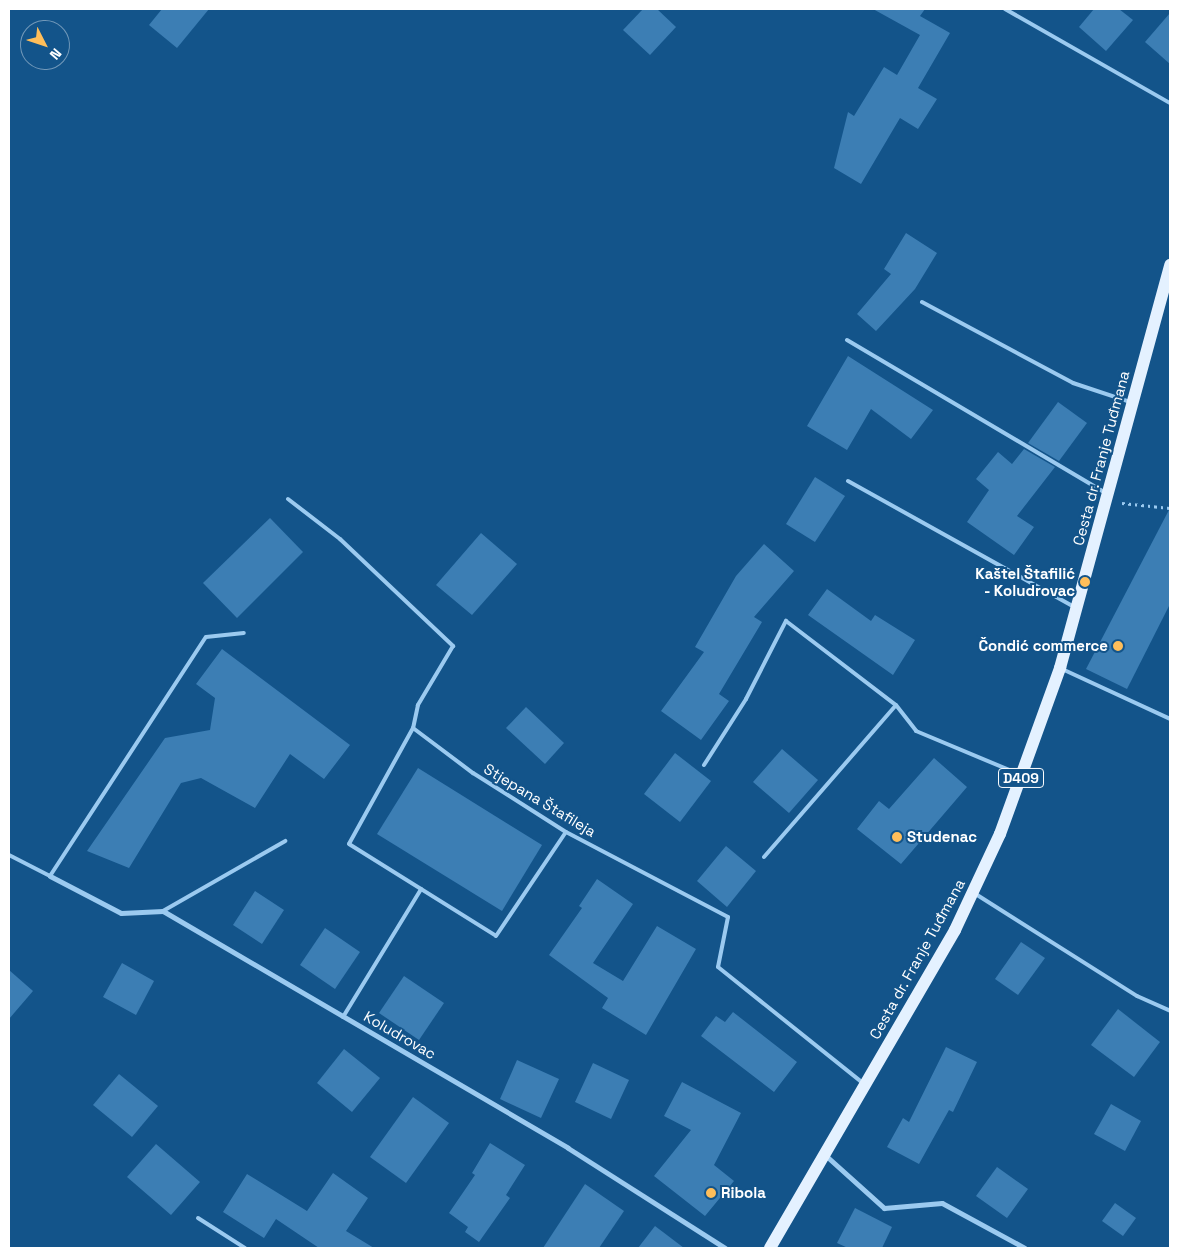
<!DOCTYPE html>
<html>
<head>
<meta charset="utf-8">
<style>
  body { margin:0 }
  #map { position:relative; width:1179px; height:1257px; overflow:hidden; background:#13548a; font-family:"Space Grotesk",sans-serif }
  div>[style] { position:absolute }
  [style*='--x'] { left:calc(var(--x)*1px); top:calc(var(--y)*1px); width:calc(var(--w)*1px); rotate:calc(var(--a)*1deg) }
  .building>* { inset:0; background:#3c7eb4 }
  .path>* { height:3px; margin-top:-1.5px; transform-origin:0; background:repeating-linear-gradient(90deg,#9bcaf0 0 2.5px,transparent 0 6.5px) }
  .service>* { height:4px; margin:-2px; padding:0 2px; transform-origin:2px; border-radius:2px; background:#9bcaf0 }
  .minor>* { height:5px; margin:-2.5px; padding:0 2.5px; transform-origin:2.5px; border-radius:2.5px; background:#9bcaf0 }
  .primary>* { height:12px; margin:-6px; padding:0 6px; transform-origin:6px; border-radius:6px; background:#e4f1ff }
  .dots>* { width:14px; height:14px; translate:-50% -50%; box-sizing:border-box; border:2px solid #13548a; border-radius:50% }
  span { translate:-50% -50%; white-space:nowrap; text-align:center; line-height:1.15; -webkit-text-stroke:4px #13548a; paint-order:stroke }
  .shield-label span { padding:1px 4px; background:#13548a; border:1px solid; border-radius:4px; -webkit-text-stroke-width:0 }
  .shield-label { font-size:14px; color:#fff; font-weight:700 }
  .street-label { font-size:15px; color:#fff }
  .poi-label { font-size:15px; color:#fff; font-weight:700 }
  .right { translate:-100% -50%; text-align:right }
  .left { translate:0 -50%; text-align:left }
  .frame { position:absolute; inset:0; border:10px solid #fff; pointer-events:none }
  .north { position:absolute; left:20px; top:20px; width:50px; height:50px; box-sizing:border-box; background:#13548a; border:1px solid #7198b9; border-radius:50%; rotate:131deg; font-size:14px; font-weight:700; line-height:20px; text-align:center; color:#fff }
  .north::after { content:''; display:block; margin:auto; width:18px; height:22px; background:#ffbe5a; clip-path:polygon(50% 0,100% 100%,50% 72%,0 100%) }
</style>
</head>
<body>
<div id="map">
  <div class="building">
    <div style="clip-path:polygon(162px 9px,209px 9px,177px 48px,149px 25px)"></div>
    <div style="clip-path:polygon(643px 9px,657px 9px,676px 27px,650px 55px,623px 30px)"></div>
    <div style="clip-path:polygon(873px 9px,925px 9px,920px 16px,950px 33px,918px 88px,937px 99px,918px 129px,900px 118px,861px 184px,834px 168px,848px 112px,854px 116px,884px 67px,897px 75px,920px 35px)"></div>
    <div style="clip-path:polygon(1094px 9px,1119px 9px,1133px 20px,1106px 51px,1079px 27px)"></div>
    <div style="clip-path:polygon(1170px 13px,1170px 64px,1145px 42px)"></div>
    <div style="clip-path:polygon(906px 233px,937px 253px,915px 289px,876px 331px,857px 314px,891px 274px,884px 269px)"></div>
    <div style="clip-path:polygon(848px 356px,933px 410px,911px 439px,871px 409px,847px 450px,807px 426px)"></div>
    <div style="clip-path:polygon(1058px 402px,1087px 423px,1059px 461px,1028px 443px)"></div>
    <div style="clip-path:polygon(1024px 449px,1055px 467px,1017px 516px,1034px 527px,1014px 555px,967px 522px,989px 490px,976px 479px,998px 452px,1012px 464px)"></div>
    <div style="clip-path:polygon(815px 477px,845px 496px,815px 542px,786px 524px)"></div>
    <div style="clip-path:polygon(1170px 508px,1170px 604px,1127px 689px,1086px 669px)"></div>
    <div style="clip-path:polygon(270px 518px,303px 552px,237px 618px,203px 583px)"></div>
    <div style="clip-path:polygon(481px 533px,517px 564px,472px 615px,436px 585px)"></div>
    <div style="clip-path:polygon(764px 544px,794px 571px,754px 617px,762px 622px,719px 694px,729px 701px,701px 740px,661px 711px,704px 652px,695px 647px,736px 576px)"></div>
    <div style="clip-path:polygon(827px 589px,871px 621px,875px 615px,915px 640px,893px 675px,808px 615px)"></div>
    <div style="clip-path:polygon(222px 649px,350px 745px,324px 779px,290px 754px,255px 808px,201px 778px,181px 783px,129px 868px,87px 851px,165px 738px,210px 730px,215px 698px,196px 684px)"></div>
    <div style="clip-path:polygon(526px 707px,564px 743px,545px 764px,506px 728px)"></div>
    <div style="clip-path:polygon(782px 749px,818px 780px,789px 813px,753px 782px)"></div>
    <div style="clip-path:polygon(675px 753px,711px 781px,680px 822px,644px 794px)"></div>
    <div style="clip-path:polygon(934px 758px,967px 787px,901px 864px,857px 829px,879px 801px,889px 809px)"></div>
    <div style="clip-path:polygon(418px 768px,542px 845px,502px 911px,377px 834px)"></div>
    <div style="clip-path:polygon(726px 846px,756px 871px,727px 907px,697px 881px)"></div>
    <div style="clip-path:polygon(597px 879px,633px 904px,593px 963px,623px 981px,657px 926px,696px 949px,646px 1035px,602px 1008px,608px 998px,549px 955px,582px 908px,579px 906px)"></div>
    <div style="clip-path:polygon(255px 891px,284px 910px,262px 944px,233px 925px)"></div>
    <div style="clip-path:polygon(325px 928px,360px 952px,335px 989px,300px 965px)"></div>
    <div style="clip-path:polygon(1021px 942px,1045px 958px,1018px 995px,995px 979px)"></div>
    <div style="clip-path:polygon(122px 963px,154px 981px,136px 1015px,103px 997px)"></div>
    <div style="clip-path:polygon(9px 970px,33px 991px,9px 1019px)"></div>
    <div style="clip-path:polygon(404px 976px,444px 1003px,419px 1040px,379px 1013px)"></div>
    <div style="clip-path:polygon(1118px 1009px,1160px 1042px,1134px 1077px,1091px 1045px)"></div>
    <div style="clip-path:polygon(733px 1012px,797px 1062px,774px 1092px,701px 1036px,716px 1016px,725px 1022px)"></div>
    <div style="clip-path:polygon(946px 1047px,977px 1062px,953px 1112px,949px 1110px,919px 1164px,887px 1147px,903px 1118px,909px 1122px)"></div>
    <div style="clip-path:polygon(344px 1049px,380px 1078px,352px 1112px,317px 1083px)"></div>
    <div style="clip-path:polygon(517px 1060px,559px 1079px,541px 1118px,500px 1099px)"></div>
    <div style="clip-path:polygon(593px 1063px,629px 1080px,611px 1119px,575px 1102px)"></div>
    <div style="clip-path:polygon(119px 1074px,158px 1106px,132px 1137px,93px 1105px)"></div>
    <div style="clip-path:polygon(682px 1082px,741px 1113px,714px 1165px,734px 1181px,705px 1216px,654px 1176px,691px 1130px,664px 1116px)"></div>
    <div style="clip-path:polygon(413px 1097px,449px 1123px,406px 1183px,370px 1157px)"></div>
    <div style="clip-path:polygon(1111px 1104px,1141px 1121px,1125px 1151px,1094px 1134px)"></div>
    <div style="clip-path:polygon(490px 1143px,525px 1165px,506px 1195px,510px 1198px,479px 1242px,465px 1232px,468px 1227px,449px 1213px,475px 1175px,472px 1173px)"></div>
    <div style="clip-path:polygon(156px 1144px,200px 1182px,171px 1215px,127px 1177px)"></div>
    <div style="clip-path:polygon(997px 1167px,1028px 1189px,1007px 1218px,976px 1196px)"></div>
    <div style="clip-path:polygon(333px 1173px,368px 1198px,346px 1231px,374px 1248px,319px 1248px,276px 1219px,264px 1238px,223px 1212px,247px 1174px,307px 1211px)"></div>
    <div style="clip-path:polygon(585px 1184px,624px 1211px,599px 1248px,543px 1248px)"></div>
    <div style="clip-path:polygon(1115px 1203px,1136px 1218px,1123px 1236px,1102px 1221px)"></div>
    <div style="clip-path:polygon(855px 1208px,892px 1227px,882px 1248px,848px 1248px,837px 1243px)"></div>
    <div style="clip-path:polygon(655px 1226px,684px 1248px,638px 1248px)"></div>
  </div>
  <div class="path">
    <div style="--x:1122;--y:503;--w:48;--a:5.9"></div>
  </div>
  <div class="service">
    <div style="--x:1005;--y:9;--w:190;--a:29.7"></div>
    <div style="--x:922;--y:302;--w:171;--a:28.2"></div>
    <div style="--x:1073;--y:383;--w:60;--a:18.4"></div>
    <div style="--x:847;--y:340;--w:301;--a:30.6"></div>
    <div style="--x:848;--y:481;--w:259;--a:29.1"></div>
    <div style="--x:288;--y:499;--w:66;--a:37.6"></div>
    <div style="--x:340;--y:539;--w:156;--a:43.4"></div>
    <div style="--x:453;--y:646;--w:69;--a:120.7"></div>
    <div style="--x:418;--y:705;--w:24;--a:102"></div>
    <div style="--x:413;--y:728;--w:75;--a:36.9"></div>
    <div style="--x:473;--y:773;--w:110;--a:32.4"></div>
    <div style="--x:566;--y:832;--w:183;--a:27.7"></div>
    <div style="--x:728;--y:917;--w:51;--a:101.3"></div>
    <div style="--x:718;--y:967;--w:187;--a:38.7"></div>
    <div style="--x:1062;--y:669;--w:119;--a:24.8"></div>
    <div style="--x:413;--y:728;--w:132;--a:118.9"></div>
    <div style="--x:349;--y:844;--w:173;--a:32"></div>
    <div style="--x:496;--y:936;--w:125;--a:-56.1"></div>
    <div style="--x:704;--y:765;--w:78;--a:-57.5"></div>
    <div style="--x:746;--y:699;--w:88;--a:-62.9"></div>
    <div style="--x:786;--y:621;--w:138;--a:37.4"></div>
    <div style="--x:896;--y:705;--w:33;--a:52"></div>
    <div style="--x:916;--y:731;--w:112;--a:22.7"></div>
    <div style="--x:9;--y:855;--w:46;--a:27.1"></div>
    <div style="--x:50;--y:876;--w:285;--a:-56.9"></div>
    <div style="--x:206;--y:637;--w:38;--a:-6"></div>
    <div style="--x:764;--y:857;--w:201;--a:-49"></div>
    <div style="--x:974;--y:893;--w:193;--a:32.3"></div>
    <div style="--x:1137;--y:996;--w:36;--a:24"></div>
    <div style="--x:163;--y:911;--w:141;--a:-29.8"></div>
    <div style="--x:343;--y:1017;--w:150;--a:-58.6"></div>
    <div style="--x:198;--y:1218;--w:56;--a:32.6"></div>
  </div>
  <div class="minor">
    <div style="--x:50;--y:876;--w:80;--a:27.5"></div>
    <div style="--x:121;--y:913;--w:42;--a:-2.7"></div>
    <div style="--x:163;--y:911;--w:469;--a:30.3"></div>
    <div style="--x:568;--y:1148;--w:186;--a:32.5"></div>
    <div style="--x:824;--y:1154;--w:81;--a:42"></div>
    <div style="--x:884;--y:1208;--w:58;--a:-4.9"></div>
    <div style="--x:942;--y:1203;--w:94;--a:28.5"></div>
  </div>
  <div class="primary">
    <div style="--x:770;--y:1248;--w:368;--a:-59.8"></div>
    <div style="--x:955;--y:930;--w:106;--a:-64.9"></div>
    <div style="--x:1000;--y:834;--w:177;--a:-70.1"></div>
    <div style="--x:1060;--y:668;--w:418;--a:-74.7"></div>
  </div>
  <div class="dots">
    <div style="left:1085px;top:582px;background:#ffbe5a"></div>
    <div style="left:1118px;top:646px;background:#ffbe5a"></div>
    <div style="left:897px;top:837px;background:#ffbe5a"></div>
    <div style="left:711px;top:1193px;background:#ffbe5a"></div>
  </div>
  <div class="shield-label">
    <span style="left:1021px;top:778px">D409</span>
  </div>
  <div class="street-label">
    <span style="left:1101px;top:458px;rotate:-75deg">Cesta dr. Franje Tuđmana</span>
    <span style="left:540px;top:800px;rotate:31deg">Stjepana Štafileja</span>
    <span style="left:917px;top:959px;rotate:-61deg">Cesta dr. Franje Tuđmana</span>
    <span style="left:400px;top:1035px;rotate:30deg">Koludrovac</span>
  </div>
  <div class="poi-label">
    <span class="right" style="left:1075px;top:582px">Kaštel Štafilić<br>- Koludrovac</span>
    <span class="right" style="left:1108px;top:646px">Čondić commerce</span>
    <span class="left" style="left:907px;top:837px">Studenac</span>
    <span class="left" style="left:721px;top:1193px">Ribola</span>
  </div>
  <div class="frame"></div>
  <div class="north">N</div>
</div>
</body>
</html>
